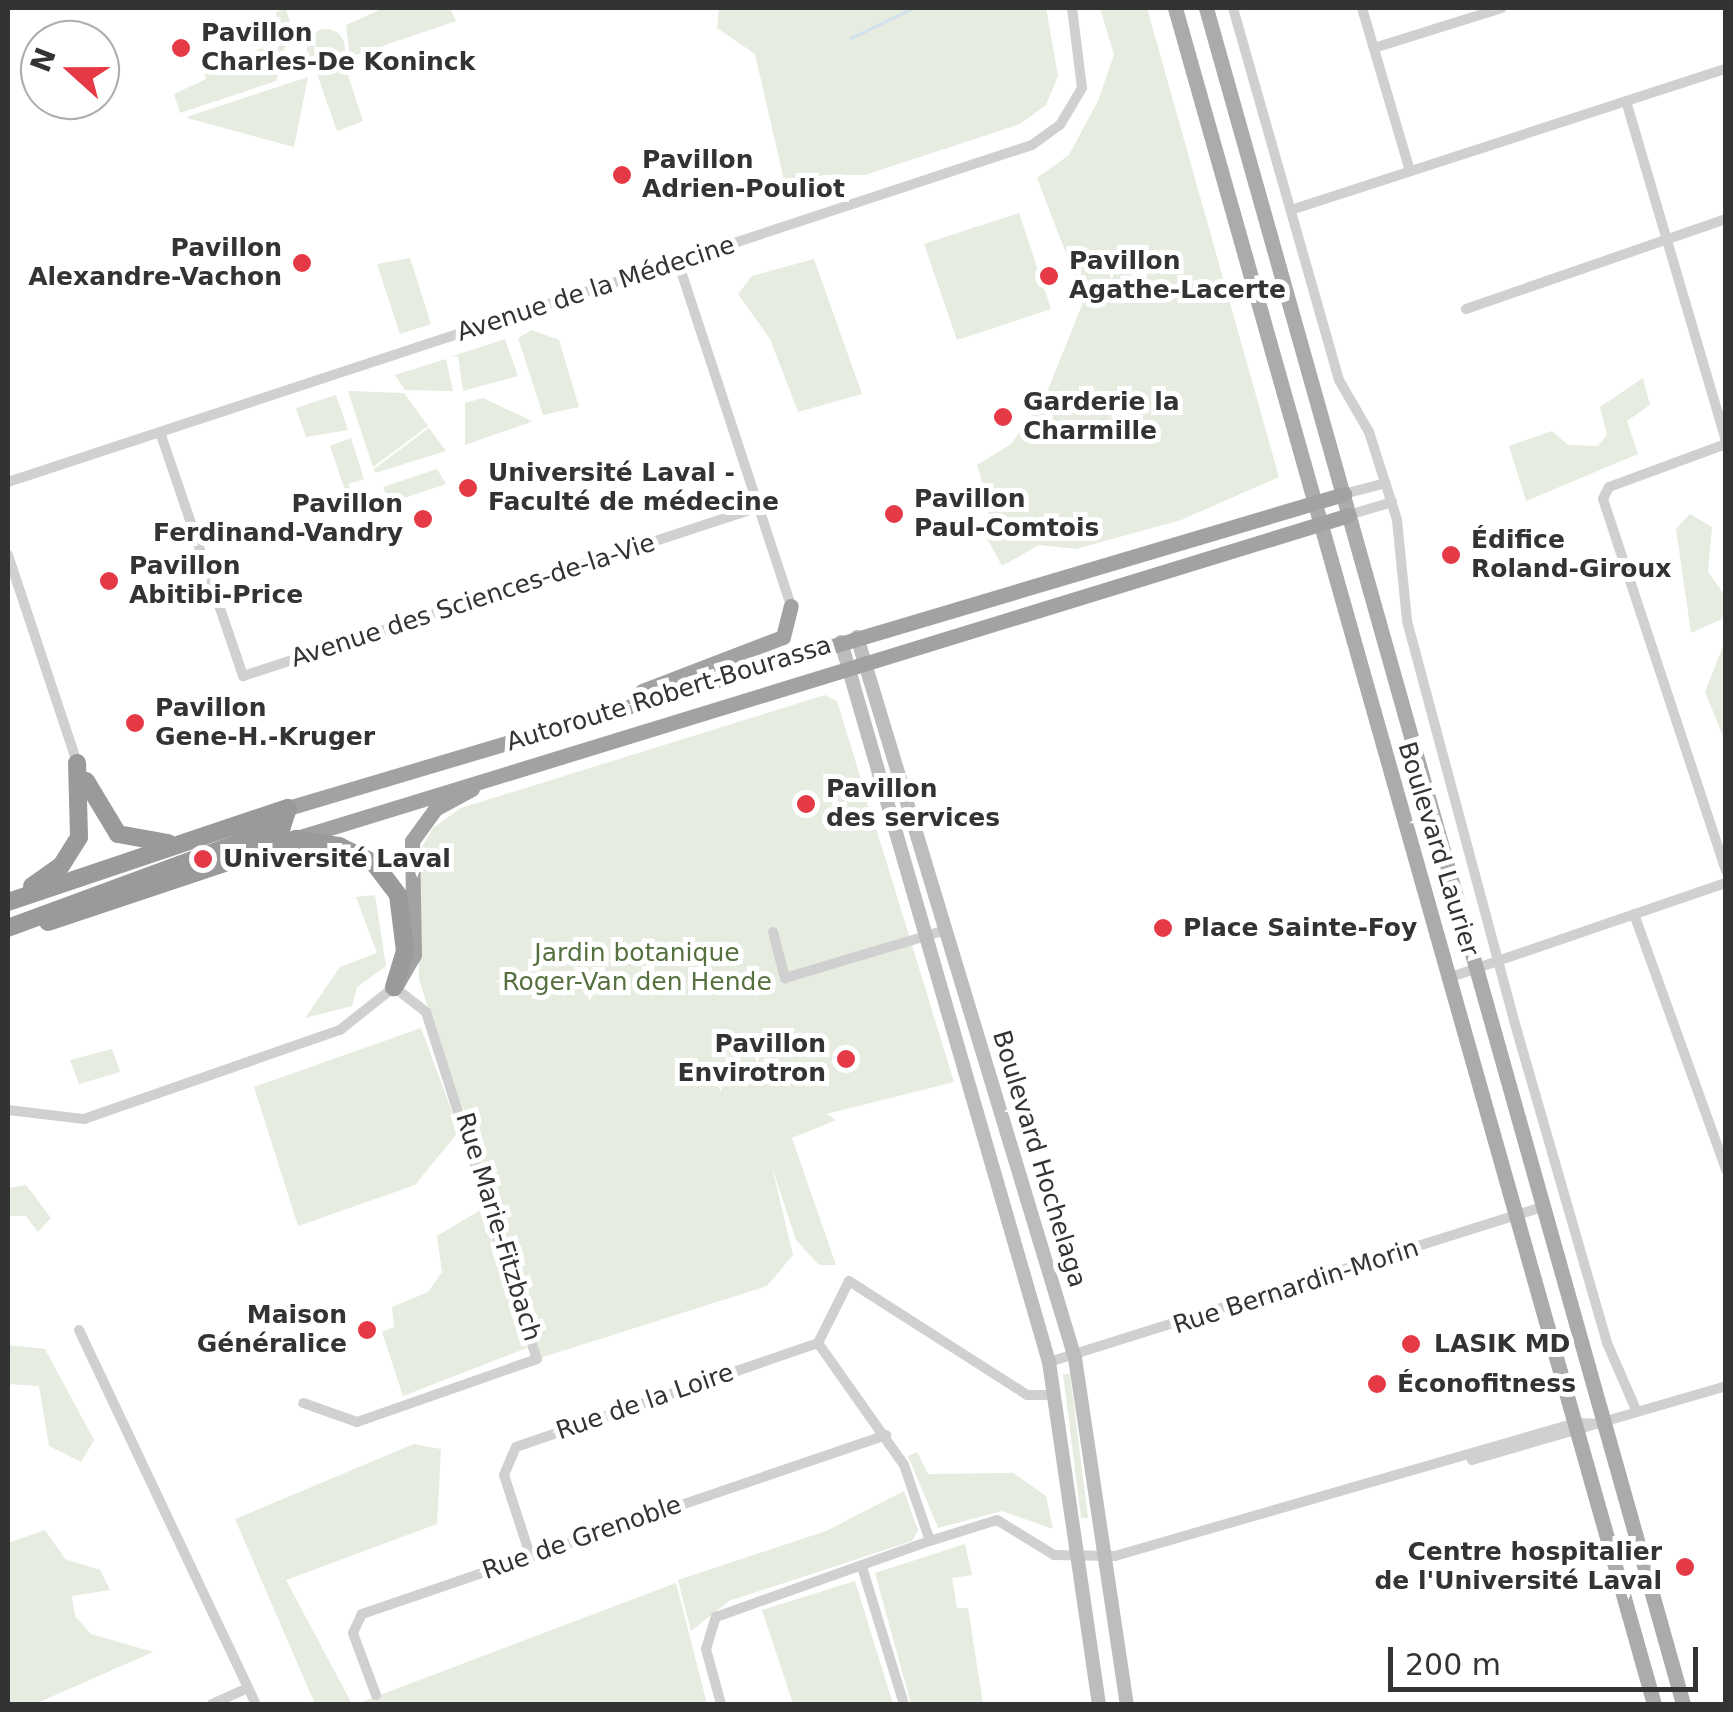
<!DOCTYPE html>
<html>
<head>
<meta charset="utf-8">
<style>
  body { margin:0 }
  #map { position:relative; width:1733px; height:1712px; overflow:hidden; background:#fff; font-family:"DejaVu Sans",sans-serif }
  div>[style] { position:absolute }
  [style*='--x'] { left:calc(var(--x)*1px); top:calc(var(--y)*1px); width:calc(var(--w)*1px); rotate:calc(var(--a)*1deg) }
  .green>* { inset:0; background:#e6ecdf }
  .round { border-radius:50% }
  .stream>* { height:2.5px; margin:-1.25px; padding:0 1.25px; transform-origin:1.25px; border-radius:1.25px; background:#cfe2ee }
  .minor>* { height:10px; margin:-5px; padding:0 5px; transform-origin:5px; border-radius:5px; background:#d0d0d0 }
  .secondary>* { height:14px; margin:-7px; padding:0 7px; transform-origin:7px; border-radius:7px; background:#bdbdbd }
  .primary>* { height:15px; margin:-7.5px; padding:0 7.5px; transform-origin:7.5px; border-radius:7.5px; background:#ababab }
  .trunk>* { height:15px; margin:-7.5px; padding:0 7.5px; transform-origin:7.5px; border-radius:7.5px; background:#a2a2a2 }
  .motorway>* { height:18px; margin:-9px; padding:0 9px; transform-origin:9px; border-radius:9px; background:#9a9a9a }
  .dots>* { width:28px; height:28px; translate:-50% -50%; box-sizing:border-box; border:5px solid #fff; border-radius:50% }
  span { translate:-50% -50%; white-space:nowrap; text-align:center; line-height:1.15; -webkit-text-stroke:10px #fff; paint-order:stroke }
  .poi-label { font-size:25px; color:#333; font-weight:700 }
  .left { translate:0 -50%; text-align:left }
  .right { translate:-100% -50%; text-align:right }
  .street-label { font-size:25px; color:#333 }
  .park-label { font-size:25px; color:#56703f }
  .frame { position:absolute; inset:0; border:10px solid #333; pointer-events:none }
  .north { position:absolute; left:20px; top:20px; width:100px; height:100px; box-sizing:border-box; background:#fff; border:2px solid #adadad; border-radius:50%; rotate:291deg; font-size:28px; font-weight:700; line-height:40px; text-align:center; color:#333 }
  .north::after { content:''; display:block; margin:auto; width:35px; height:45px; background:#e63946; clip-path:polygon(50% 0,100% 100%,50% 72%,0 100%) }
  .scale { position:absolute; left:1388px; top:1647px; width:310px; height:45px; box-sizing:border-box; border:5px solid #333; border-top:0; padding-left:12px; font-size:30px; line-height:35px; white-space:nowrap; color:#333; -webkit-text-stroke:8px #fff; paint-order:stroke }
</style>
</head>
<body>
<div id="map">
  <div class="green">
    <div style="clip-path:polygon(384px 8px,450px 8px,456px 21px,350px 57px,346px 25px)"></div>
    <div style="clip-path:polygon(719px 8px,1046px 8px,1058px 76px,1046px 105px,1020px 124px,865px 175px,823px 175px,786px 189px,755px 54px,717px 28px)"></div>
    <div style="clip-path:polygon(1100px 8px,1147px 8px,1279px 477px,1181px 520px,1076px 549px,1039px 545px,1002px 566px,984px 533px,990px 507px,977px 465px,1011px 444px,1045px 397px,1084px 300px,1037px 178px,1069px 155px,1098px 101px,1114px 55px)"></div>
    <div style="clip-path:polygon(286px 9px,291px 25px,276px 81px,180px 113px,174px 94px,206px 79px,203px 68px,281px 42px,276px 12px)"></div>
    <div class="round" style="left:307px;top:29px;width:38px;height:38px"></div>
    <div style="clip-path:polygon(345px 66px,363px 121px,337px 131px,317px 74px)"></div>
    <div style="clip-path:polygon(308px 77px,294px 147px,187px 118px,189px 116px)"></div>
    <div style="clip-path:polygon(1019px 213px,1051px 309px,957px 340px,924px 244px)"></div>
    <div style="clip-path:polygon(410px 258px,431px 324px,400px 334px,377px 264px)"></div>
    <div style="clip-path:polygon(814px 259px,862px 394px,798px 412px,770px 339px,738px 294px,752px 276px)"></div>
    <div style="clip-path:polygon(532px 330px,559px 340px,579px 407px,543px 415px,518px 338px)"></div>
    <div style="clip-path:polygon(505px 339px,518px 376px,463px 391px,458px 356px,450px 357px)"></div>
    <div style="clip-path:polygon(446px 359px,453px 391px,405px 390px,395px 375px)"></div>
    <div style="clip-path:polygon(1643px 378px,1650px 405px,1627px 421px,1638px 454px,1526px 501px,1509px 446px,1552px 431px,1568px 445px,1598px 446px,1607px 435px,1600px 407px)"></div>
    <div style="clip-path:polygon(348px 391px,404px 393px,428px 426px,373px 467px)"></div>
    <div style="clip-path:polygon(336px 395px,348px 430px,306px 437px,296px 408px)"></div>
    <div style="clip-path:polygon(483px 398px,532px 421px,531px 422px,465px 445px,465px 403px)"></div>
    <div style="clip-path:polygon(429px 428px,446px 451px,375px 473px,374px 469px)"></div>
    <div style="clip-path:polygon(351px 438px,364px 479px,348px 484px,355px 498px,335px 517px,332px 508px,349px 502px,330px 446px)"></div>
    <div style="clip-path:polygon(437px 469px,446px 484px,389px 503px,383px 487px)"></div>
    <div style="clip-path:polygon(1690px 514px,1712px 527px,1708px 572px,1726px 597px,1722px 619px,1691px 633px,1676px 529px)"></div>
    <div style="clip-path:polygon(1723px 646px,1726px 649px,1725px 741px,1705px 692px)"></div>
    <div style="clip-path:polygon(825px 695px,837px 701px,954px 1082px,826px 1114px,836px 1120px,792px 1138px,836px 1265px,819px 1265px,796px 1240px,772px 1167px,793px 1255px,767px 1286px,537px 1359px,419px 979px,417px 856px,433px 828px,461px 808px)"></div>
    <div style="clip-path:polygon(375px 895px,386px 966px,357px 987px,352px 1006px,305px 1018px,340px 967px,377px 953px,356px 897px)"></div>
    <div style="clip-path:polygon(421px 1028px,459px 1131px,415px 1185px,298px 1226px,254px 1087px)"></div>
    <div style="clip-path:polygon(112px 1049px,120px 1072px,79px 1084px,70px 1060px)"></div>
    <div style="clip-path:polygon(26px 1185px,51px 1218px,38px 1232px,26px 1216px,8px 1216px,8px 1188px)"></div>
    <div style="clip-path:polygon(479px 1211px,487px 1212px,527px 1348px,403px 1396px,382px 1332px,394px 1327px,392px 1307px,428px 1292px,442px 1272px,437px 1236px)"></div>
    <div style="clip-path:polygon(8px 1345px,45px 1349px,94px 1440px,81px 1462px,49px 1446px,39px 1386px,8px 1384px)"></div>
    <div style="clip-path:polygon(1063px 1374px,1070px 1374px,1088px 1518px,1081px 1518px)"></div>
    <div style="clip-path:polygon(414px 1444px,441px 1449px,437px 1524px,286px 1580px,352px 1704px,315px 1704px,235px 1519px)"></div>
    <div style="clip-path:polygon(917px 1452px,928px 1474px,1013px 1473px,1046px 1496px,1053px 1529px,1002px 1511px,938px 1528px,908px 1456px)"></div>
    <div style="clip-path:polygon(904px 1491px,918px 1530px,912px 1541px,729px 1601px,691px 1631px,678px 1580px,826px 1531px)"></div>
    <div style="clip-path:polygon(45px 1530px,65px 1559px,100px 1570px,110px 1590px,72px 1596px,75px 1616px,91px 1634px,153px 1652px,35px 1704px,8px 1704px,8px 1543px)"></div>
    <div style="clip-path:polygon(965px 1544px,972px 1575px,952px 1578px,957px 1608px,968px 1608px,983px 1704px,911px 1704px,875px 1573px)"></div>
    <div style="clip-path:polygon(855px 1581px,893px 1704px,793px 1704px,762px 1610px)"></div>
    <div style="clip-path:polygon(676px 1583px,707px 1704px,356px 1704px)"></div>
  </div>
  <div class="stream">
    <div style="--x:851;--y:38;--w:69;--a:-25.8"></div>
  </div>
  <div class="minor">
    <div style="--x:1233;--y:8;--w:387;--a:74.1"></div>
    <div style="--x:1339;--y:380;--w:60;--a:60"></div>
    <div style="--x:1369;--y:432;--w:92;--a:72.3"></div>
    <div style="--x:1397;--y:520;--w:101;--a:84.3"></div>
    <div style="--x:1407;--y:621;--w:417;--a:75"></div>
    <div style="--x:1515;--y:1024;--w:332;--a:73.9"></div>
    <div style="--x:1607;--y:1343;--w:75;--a:66.5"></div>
    <div style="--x:1362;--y:8;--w:170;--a:73.6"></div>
    <div style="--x:1374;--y:48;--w:134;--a:-17.4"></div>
    <div style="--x:1626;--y:101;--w:353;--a:73.6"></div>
    <div style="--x:1291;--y:210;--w:457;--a:-18"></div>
    <div style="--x:678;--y:262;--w:362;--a:71.8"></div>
    <div style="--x:1466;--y:309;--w:275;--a:-19.1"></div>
    <div style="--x:160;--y:432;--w:258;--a:71.2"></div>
    <div style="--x:243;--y:676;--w:543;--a:-18.13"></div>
    <div style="--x:1726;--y:444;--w:125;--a:159.8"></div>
    <div style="--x:1609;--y:487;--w:13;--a:117"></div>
    <div style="--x:1603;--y:499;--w:391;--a:71.7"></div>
    <div style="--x:8;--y:482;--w:1078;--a:-18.22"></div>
    <div style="--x:1032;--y:145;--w:34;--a:-36"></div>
    <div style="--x:1060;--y:125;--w:43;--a:-59.3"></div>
    <div style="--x:1082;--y:88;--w:81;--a:-97.1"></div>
    <div style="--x:1344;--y:494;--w:43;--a:-14.7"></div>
    <div style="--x:1349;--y:515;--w:45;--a:-16.8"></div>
    <div style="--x:8;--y:555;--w:219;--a:71.6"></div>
    <div style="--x:1634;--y:914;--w:272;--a:70.2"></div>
    <div style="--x:773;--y:932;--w:48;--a:75.4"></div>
    <div style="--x:785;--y:978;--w:168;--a:-16.6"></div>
    <div style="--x:1451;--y:977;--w:291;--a:-18.9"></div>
    <div style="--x:8;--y:1110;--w:77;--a:6.8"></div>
    <div style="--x:84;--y:1119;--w:271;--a:-19.2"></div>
    <div style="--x:340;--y:1030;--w:69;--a:-38.5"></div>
    <div style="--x:394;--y:987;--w:41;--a:38"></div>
    <div style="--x:426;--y:1012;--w:364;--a:72.3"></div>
    <div style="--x:537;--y:1359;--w:191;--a:160.7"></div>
    <div style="--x:357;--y:1422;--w:57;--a:-160.6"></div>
    <div style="--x:79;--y:1330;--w:414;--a:64.7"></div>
    <div style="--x:818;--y:1343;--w:149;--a:54.8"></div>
    <div style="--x:904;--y:1465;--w:80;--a:71.1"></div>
    <div style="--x:1049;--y:1362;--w:517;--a:-17.45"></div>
    <div style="--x:1472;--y:1460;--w:265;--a:-16.2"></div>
    <div style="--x:530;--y:1555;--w:84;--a:-108"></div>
    <div style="--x:504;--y:1475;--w:30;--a:-67"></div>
    <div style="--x:516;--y:1447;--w:319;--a:-19"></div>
    <div style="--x:818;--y:1343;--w:69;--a:-63.4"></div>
    <div style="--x:849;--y:1281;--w:211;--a:32.6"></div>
    <div style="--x:1027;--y:1395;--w:26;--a:0"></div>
    <div style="--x:862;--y:1567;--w:143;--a:73"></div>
    <div style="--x:376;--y:1695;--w:66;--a:-110.4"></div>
    <div style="--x:353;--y:1633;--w:21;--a:-65"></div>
    <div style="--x:362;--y:1614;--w:554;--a:-18.86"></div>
    <div style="--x:212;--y:1704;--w:39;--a:-24"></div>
    <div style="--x:721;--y:1704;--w:57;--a:-105.3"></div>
    <div style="--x:706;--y:1649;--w:34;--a:-73"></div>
    <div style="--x:716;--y:1617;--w:227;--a:-19.6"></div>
    <div style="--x:930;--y:1541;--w:70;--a:-17.4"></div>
    <div style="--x:997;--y:1520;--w:67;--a:31.6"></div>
    <div style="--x:1054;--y:1555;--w:61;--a:0.9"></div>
    <div style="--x:1115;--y:1556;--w:481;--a:-16.1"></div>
    <div style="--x:1577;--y:1423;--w:26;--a:2"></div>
  </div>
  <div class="secondary">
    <div style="--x:857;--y:637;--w:753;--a:73.18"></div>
    <div style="--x:1075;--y:1358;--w:350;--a:81.5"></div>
    <div style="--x:841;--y:642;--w:749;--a:73.89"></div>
    <div style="--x:1049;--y:1362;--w:346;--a:81.7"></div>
  </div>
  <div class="primary">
    <div style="--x:1175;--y:8;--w:1762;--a:74.23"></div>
    <div style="--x:1206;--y:8;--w:1762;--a:74.29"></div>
  </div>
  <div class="trunk">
    <div style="--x:642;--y:691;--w:151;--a:-21"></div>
    <div style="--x:783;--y:637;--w:32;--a:-76"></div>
    <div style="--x:288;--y:808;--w:1102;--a:-16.56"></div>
    <div style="--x:297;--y:838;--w:1100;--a:-17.07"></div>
    <div style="--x:397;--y:984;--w:34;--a:-60"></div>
    <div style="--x:414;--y:955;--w:114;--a:-91"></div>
    <div style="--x:412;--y:841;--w:39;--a:-54"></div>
    <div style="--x:435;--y:809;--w:42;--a:-28.4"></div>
  </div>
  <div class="motorway">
    <div style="--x:86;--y:781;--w:62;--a:58.9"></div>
    <div style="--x:118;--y:834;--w:51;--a:10.2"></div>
    <div style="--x:32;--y:886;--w:35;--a:-35"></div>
    <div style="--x:61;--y:866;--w:34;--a:-58"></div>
    <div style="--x:79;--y:837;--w:74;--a:-91.5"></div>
    <div style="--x:8;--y:902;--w:295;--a:-18.6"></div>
    <div style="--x:288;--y:808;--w:20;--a:108"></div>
    <div style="--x:282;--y:827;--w:292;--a:159.8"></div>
    <div style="--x:48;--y:922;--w:262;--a:-18.5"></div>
    <div style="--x:296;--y:839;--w:44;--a:9.2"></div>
    <div style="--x:339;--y:846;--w:39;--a:26"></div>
    <div style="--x:374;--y:863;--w:40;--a:53"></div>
    <div style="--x:398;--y:895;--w:56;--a:82.9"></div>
    <div style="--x:405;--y:951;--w:38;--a:107"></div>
  </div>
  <div class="dots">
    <div style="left:181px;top:48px;background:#e63946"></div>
    <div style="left:622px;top:175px;background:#e63946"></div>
    <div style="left:302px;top:263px;background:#e63946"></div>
    <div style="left:1049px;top:276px;background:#e63946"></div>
    <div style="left:1003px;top:417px;background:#e63946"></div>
    <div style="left:468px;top:488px;background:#e63946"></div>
    <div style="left:894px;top:514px;background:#e63946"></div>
    <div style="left:423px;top:519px;background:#e63946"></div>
    <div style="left:1451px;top:555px;background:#e63946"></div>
    <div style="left:109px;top:581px;background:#e63946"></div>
    <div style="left:135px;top:723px;background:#e63946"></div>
    <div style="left:806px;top:804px;background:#e63946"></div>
    <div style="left:203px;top:859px;background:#e63946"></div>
    <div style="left:1163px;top:928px;background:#e63946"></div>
    <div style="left:846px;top:1059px;background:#e63946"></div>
    <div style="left:367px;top:1330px;background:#e63946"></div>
    <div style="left:1411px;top:1344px;background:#e63946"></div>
    <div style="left:1377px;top:1384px;background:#e63946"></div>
    <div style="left:1685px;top:1567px;background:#e63946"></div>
  </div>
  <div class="poi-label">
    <span class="left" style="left:201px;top:48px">Pavillon<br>Charles-De Koninck</span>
    <span class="left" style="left:642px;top:175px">Pavillon<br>Adrien-Pouliot</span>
    <span class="right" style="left:282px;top:263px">Pavillon<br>Alexandre-Vachon</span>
    <span class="left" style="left:1069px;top:276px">Pavillon<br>Agathe-Lacerte</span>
    <span class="left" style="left:1023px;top:417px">Garderie la<br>Charmille</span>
    <span class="left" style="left:488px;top:488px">Université Laval -<br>Faculté de médecine</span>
    <span class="left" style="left:914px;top:514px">Pavillon<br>Paul-Comtois</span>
    <span class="right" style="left:403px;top:519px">Pavillon<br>Ferdinand-Vandry</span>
    <span class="left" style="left:1471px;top:555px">Édifice<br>Roland-Giroux</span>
    <span class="left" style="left:129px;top:581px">Pavillon<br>Abitibi-Price</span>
    <span class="left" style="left:155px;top:723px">Pavillon<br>Gene-H.-Kruger</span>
    <span class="left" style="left:826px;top:804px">Pavillon<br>des services</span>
    <span class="left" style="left:223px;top:859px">Université Laval</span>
    <span class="left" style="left:1183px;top:928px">Place Sainte-Foy</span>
    <span class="right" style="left:826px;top:1059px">Pavillon<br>Envirotron</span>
    <span class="right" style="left:347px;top:1330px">Maison<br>Généralice</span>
    <span class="left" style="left:1434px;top:1344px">LASIK MD</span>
    <span class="left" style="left:1397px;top:1384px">Éconofitness</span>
    <span class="right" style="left:1662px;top:1567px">Centre hospitalier<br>de l'Université Laval</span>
  </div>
  <div class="street-label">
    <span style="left:596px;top:289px;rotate:-18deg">Avenue de la Médecine</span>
    <span style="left:473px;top:601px;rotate:-18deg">Avenue des Sciences-de-la-Vie</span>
    <span style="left:669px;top:694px;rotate:-17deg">Autoroute Robert-Bourassa</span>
    <span style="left:1438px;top:849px;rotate:73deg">Boulevard Laurier</span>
    <span style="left:1039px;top:1159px;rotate:73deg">Boulevard Hochelaga</span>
    <span style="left:498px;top:1227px;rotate:73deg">Rue Marie-Fitzbach</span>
    <span style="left:1296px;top:1287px;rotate:-18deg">Rue Bernardin-Morin</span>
    <span style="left:645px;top:1402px;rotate:-19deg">Rue de la Loire</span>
    <span style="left:582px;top:1538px;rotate:-19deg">Rue de Grenoble</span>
  </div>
  <div class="park-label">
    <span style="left:637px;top:968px">Jardin botanique<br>Roger-Van den Hende</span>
  </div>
  <div class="frame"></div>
  <div class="north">N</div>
  <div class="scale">200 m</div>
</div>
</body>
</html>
